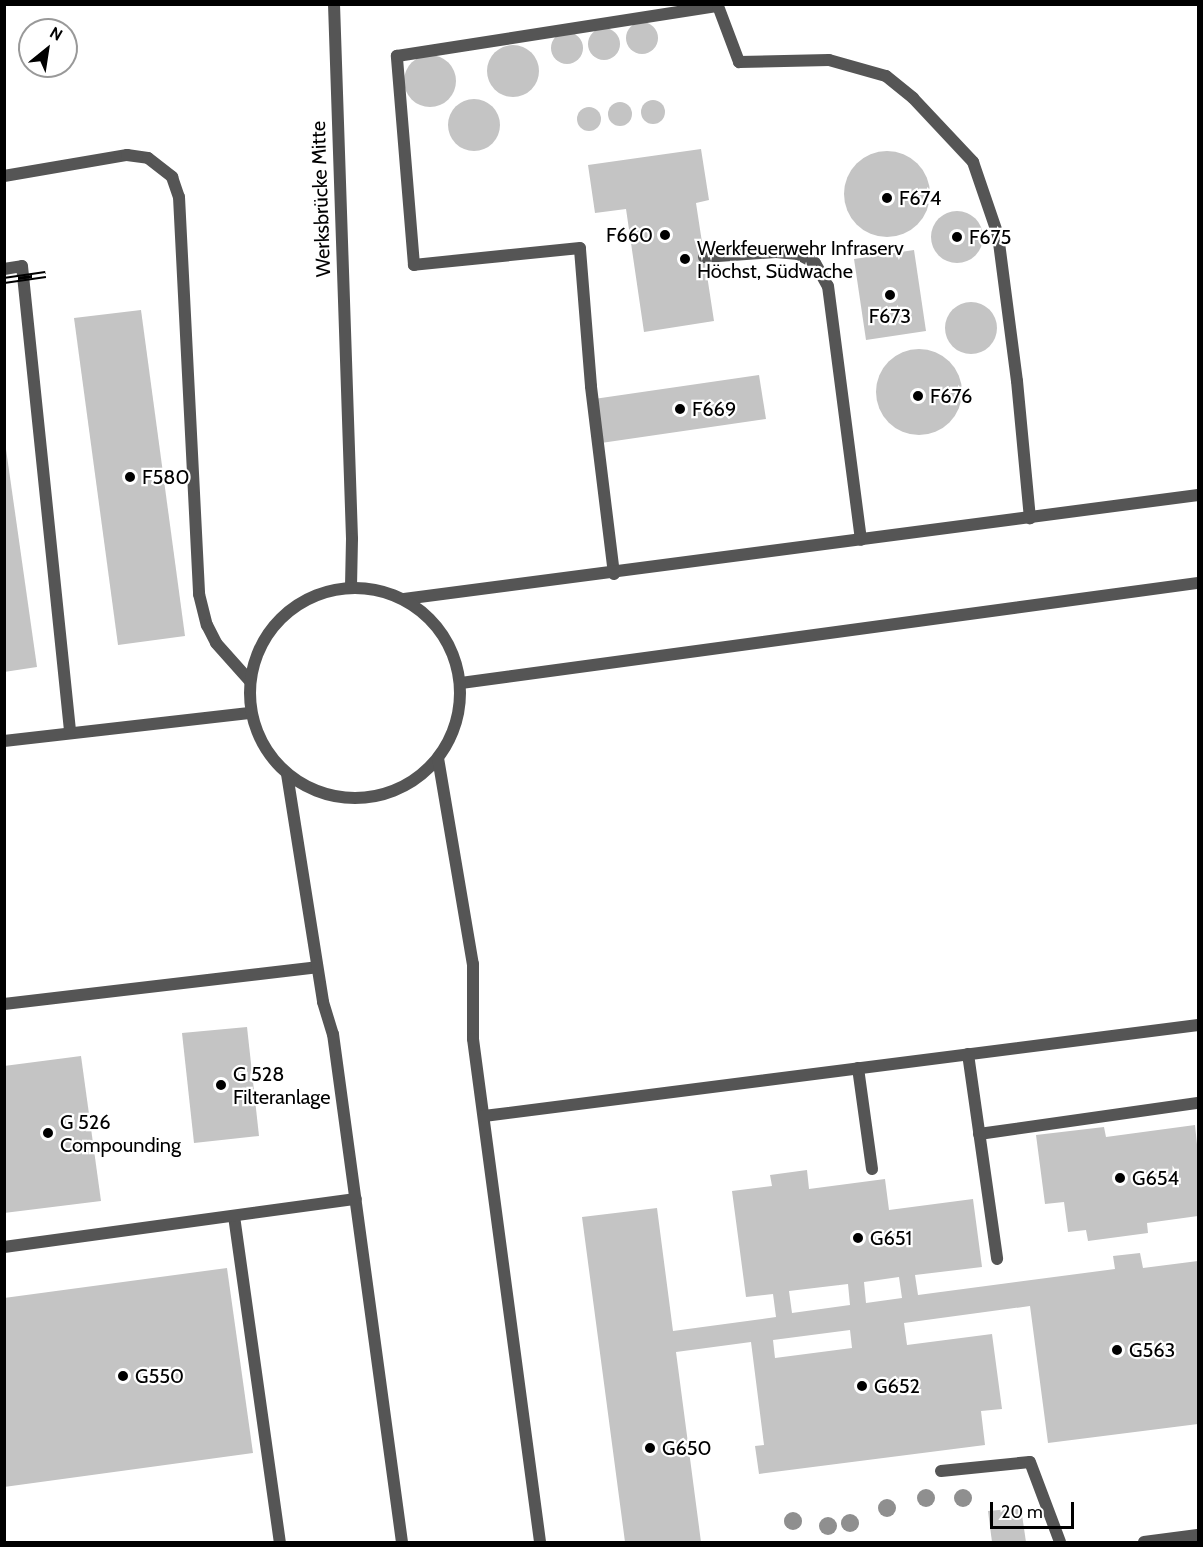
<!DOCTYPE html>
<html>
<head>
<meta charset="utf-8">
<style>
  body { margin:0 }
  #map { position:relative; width:1203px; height:1547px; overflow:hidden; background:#fff; font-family:Cabin,sans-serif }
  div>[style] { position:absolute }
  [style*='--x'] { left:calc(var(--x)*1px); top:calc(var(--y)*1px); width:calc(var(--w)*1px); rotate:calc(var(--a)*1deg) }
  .building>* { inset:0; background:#c4c4c4 }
  .round { border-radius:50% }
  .service>* { height:12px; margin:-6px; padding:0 6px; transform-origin:6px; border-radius:6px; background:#555 }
  .minor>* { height:12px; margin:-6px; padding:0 6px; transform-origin:6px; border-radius:6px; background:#555 }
  .minor>.ring { margin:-6px; padding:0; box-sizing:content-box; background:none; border:12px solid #555; border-radius:50% }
  .rail>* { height:7px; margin-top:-3.5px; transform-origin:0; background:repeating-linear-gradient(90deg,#fff 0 14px,#000 0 28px); box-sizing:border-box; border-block:2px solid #000 }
  .trees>* { width:18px; height:18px; margin:-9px; border-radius:50%; background:#8f8f8f }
  .dots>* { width:16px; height:16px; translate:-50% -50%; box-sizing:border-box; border:3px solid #fff; border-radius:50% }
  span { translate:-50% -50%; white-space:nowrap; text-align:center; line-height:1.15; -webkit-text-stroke:4.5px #fff; paint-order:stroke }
  .poi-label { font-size:20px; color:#000 }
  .left { translate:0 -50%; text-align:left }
  .right { translate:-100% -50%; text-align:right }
  .street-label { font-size:20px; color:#000 }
  .frame { position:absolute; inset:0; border:6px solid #000; pointer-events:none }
  .north { position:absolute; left:18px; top:18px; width:60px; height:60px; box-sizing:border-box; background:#fff; border:2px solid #999; border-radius:50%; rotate:30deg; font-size:16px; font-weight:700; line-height:24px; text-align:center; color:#000 }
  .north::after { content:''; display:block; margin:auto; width:21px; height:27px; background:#000; clip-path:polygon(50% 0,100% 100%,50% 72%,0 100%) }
  .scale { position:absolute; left:990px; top:1502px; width:84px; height:27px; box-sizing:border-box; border:3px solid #000; border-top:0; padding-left:8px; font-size:18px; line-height:21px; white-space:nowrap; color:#000; -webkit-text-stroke:4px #fff; paint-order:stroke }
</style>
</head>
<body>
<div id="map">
  <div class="building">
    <div class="round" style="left:626px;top:22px;width:32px;height:32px"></div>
    <div class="round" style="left:588px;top:28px;width:32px;height:32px"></div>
    <div class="round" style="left:551px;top:32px;width:32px;height:32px"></div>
    <div class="round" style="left:487px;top:45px;width:52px;height:52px"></div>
    <div class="round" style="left:404px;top:55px;width:52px;height:52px"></div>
    <div class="round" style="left:448px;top:99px;width:52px;height:52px"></div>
    <div class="round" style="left:641px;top:100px;width:24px;height:24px"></div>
    <div class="round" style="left:608px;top:102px;width:24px;height:24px"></div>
    <div class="round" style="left:577px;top:107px;width:24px;height:24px"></div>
    <div style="clip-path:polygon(701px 149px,709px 200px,696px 203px,714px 321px,644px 332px,626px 209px,595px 213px,588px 165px)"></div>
    <div class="round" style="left:844px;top:151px;width:86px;height:86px"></div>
    <div class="round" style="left:931px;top:211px;width:52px;height:52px"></div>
    <div style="clip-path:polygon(914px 250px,926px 331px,866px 340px,854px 259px)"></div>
    <div class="round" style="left:945px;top:302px;width:52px;height:52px"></div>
    <div style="clip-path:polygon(141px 310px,185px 636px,118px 645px,74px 318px)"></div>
    <div class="round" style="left:876px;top:349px;width:86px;height:86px"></div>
    <div style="clip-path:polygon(759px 375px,766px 419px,601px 443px,594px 399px)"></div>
    <div style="clip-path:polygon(4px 435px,37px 667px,4px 672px)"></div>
    <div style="clip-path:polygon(247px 1027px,259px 1136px,194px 1143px,182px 1033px)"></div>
    <div style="clip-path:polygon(81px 1056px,101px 1201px,4px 1213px,4px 1066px)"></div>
    <div style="clip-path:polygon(1195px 1125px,1198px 1154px,1198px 1216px,1147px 1223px,1148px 1233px,1088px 1241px,1086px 1230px,1068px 1232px,1064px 1202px,1045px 1204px,1036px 1135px,1104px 1127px,1106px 1137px)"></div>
    <div style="clip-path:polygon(evenodd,807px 1170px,809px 1189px,885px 1179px,889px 1210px,973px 1199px,982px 1267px,915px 1275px,918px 1295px,1115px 1269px,1113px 1256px,1140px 1253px,1143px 1268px,1198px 1261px,1198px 1424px,1048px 1443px,1030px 1306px,904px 1323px,907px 1345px,992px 1334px,1002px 1409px,981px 1411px,985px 1445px,759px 1474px,755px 1446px,764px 1445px,751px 1342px,676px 1352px,701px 1542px,625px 1542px,582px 1217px,657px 1208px,673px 1331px,776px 1317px,773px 1294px,746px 1297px,732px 1191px,772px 1186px,770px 1175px,807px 1170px,899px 1277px,902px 1298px,866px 1303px,864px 1282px,899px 1277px,807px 1170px,848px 1284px,850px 1305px,792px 1313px,789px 1291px,848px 1284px,807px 1170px,850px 1330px,852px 1348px,775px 1358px,773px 1340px,850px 1330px)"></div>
    <div style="clip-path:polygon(227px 1268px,253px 1453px,4px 1487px,4px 1298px)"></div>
    <div style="clip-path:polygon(1021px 1508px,1026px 1542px,992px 1542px,988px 1511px)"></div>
  </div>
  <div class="service">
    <div style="--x:4;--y:176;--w:125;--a:-9.7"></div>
    <div style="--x:127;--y:155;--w:21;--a:8"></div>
    <div style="--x:148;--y:158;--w:31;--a:38"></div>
    <div style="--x:172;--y:177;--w:21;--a:71"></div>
    <div style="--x:179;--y:197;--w:398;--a:87.1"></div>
    <div style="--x:199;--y:594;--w:32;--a:76"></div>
    <div style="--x:207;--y:625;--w:20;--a:63"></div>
    <div style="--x:216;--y:643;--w:50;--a:48.3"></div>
    <div style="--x:704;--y:257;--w:72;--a:-4"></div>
    <div style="--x:776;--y:252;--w:22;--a:5"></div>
    <div style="--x:798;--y:254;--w:19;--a:28"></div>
    <div style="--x:815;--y:263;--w:26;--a:61"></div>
    <div style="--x:828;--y:286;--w:256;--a:82.6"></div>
    <div style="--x:4;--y:269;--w:18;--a:-9"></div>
    <div style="--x:22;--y:266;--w:468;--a:84.1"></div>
    <div style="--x:614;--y:574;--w:189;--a:-97"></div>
    <div style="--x:591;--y:386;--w:138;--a:-94.6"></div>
    <div style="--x:580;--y:248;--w:167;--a:174.2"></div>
    <div style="--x:414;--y:265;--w:210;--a:-94.7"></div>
    <div style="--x:397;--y:56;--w:325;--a:-8.9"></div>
    <div style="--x:718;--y:6;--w:60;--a:69.4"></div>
    <div style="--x:739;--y:62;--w:90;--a:-1.3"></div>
    <div style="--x:829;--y:60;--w:59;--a:15.7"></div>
    <div style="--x:886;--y:76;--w:35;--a:39"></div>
    <div style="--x:913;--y:98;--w:88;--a:46.8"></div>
    <div style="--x:973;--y:162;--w:77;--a:71.1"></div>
    <div style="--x:998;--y:235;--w:147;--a:82.6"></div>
    <div style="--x:1017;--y:381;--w:138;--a:84.6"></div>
    <div style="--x:404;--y:599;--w:801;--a:-7.46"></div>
    <div style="--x:461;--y:683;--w:744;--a:-7.73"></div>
    <div style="--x:4;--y:741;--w:249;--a:-6.5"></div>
    <div style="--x:4;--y:1004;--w:315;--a:-6.7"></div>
    <div style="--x:968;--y:1054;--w:207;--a:81.9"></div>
    <div style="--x:858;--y:1068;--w:102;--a:82.1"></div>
    <div style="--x:979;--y:1134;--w:221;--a:-8.1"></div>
    <div style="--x:234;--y:1216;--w:329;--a:82"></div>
    <div style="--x:4;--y:1247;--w:355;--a:-7.8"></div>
    <div style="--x:941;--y:1471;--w:89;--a:-5.8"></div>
    <div style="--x:1030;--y:1462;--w:85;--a:69.4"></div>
    <div style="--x:1144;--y:1542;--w:54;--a:-7.4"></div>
  </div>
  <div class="minor">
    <div style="--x:334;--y:4;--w:535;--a:88.07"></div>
    <div style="--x:352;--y:539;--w:48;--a:91.2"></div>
    <div class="ring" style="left:250px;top:588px;width:198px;height:198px"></div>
    <div style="--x:438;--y:758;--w:209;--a:80.4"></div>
    <div style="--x:473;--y:964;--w:75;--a:90"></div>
    <div style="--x:473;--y:1039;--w:507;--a:82.41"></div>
    <div style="--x:287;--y:774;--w:231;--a:81"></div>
    <div style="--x:323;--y:1002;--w:34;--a:73"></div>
    <div style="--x:333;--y:1034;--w:513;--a:82.27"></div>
    <div style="--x:484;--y:1116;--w:720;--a:-7.26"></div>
  </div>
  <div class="rail">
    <div style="--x:4;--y:280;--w:42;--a:-8.1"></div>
  </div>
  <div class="trees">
    <div style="left:926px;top:1498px"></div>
    <div style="left:963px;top:1498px"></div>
    <div style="left:887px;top:1508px"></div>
    <div style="left:793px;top:1521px"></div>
    <div style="left:850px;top:1523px"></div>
    <div style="left:828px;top:1526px"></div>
  </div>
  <div class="dots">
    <div style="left:887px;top:198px;background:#000"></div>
    <div style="left:665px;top:235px;background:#000"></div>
    <div style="left:957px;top:237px;background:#000"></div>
    <div style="left:685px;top:259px;background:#000"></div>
    <div style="left:890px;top:295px;background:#000"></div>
    <div style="left:918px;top:396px;background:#000"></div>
    <div style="left:680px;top:409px;background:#000"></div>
    <div style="left:130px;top:477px;background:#000"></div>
    <div style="left:221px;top:1085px;background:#000"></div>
    <div style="left:48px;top:1133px;background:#000"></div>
    <div style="left:1120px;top:1178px;background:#000"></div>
    <div style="left:858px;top:1238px;background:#000"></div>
    <div style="left:1117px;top:1350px;background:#000"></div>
    <div style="left:123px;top:1376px;background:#000"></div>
    <div style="left:862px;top:1386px;background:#000"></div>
    <div style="left:650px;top:1448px;background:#000"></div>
  </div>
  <div class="poi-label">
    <span class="left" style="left:899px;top:198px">F674</span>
    <span class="right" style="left:653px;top:235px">F660</span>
    <span class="left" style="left:969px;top:237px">F675</span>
    <span class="left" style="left:697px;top:260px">Werkfeuerwehr Infraserv<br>Höchst, Südwache</span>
    <span style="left:890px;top:316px">F673</span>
    <span class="left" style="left:930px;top:396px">F676</span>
    <span class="left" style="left:692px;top:409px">F669</span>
    <span class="left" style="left:142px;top:477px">F580</span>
    <span class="left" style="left:233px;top:1086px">G 528<br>Filteranlage</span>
    <span class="left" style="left:60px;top:1134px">G 526<br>Compounding</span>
    <span class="left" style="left:1132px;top:1178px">G654</span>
    <span class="left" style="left:870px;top:1238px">G651</span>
    <span class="left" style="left:1129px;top:1350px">G563</span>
    <span class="left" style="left:135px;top:1376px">G550</span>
    <span class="left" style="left:874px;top:1386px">G652</span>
    <span class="left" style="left:662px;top:1448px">G650</span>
  </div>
  <div class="street-label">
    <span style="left:321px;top:199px;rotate:-92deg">Werksbrücke Mitte</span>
  </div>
  <div class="frame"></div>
  <div class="north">N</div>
  <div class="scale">20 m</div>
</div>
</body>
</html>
